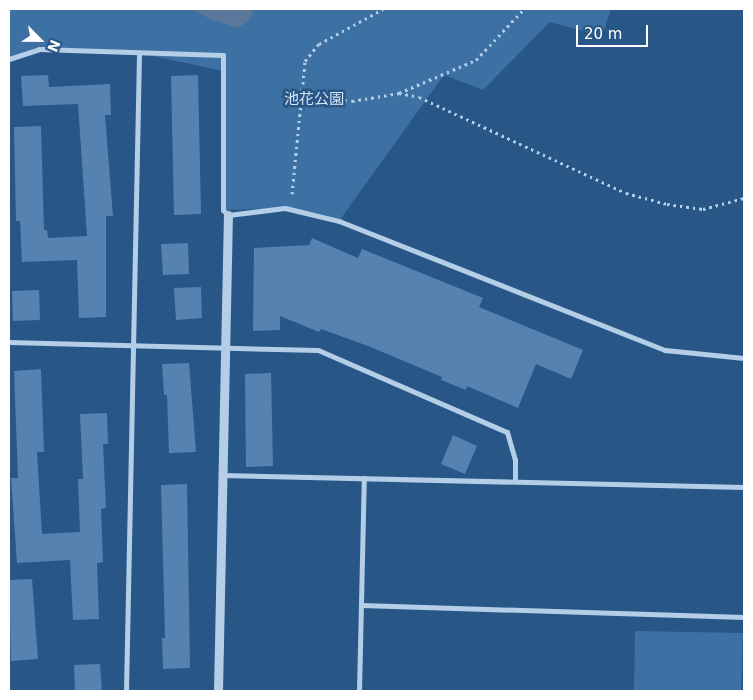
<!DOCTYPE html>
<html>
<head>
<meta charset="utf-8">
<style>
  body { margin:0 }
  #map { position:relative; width:753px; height:700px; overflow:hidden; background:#285787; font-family:"DejaVu Sans","Noto Sans JP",sans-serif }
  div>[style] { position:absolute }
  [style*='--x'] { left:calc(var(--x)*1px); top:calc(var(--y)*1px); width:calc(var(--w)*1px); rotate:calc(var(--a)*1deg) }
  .green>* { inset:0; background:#3d71a3 }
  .water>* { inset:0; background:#5a799a }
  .building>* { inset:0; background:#5582b0 }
  .path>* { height:3px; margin-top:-1.5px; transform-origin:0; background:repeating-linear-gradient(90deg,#b4cee8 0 2.5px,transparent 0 6.5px) }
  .minor>* { height:5px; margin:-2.5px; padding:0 2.5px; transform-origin:2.5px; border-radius:2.5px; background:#b4cee8 }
  .tertiary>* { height:9px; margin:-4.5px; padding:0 4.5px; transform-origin:4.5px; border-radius:4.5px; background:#b4cee8 }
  span { translate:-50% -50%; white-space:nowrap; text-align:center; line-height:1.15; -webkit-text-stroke:5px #285787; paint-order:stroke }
  .park-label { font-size:15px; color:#d8e7f6 }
  .frame { position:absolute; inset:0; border:10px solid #fff; pointer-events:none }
  .north { position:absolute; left:15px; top:15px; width:50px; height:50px; -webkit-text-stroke:4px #285787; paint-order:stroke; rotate:113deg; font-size:14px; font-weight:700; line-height:20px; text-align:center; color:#fff }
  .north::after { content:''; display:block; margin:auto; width:18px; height:22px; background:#fff; clip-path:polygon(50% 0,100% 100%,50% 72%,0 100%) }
  .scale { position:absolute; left:576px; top:25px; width:72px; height:22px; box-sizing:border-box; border:2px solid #fff; border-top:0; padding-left:6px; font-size:15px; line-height:18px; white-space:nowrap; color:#fff; -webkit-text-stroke:4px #285787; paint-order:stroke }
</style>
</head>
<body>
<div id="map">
  <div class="green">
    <div style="clip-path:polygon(9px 9px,611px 9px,602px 36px,550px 22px,483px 90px,444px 75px,339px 221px,285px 208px,223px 210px,223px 71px,139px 53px,39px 49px,9px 59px)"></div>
    <div style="clip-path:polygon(635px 631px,743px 633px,741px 691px,634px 691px)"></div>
  </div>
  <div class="water">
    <div style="clip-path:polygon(192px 9px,254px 9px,249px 21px,237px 28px,210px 19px)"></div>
  </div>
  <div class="building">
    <div style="clip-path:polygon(48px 75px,49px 87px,110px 84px,111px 115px,105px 115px,113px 216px,106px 216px,106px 317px,79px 318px,77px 260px,22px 262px,20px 221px,16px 221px,14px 127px,41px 126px,44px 230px,47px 230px,48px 238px,87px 236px,78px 104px,23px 106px,21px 76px)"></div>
    <div style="clip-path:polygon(198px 75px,201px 214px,174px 215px,171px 76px)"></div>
    <div style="clip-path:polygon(312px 238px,358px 258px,362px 249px,483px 298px,479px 307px,583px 350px,571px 379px,536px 364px,518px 408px,467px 386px,466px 390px,441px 380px,442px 377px,368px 346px,321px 329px,319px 332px,280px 316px,280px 330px,253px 331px,254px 248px,309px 245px)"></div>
    <div style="clip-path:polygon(188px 243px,189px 274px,163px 275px,161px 244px)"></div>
    <div style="clip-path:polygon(201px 287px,202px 318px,176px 320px,174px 288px)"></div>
    <div style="clip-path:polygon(39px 290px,40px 320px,13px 321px,12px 291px)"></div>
    <div style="clip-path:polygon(189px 363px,196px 452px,169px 453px,167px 395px,164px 395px,162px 364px)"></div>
    <div style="clip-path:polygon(41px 369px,44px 452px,37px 452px,42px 534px,80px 532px,78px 479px,83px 479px,80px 414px,107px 413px,108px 444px,103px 444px,106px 508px,101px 509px,103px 562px,97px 563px,99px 619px,73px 620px,70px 560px,17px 563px,11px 478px,18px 478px,14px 371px)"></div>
    <div style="clip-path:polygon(271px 373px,273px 466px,246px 467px,245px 374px)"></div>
    <div style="clip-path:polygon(453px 435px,477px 446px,465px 474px,441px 464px)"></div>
    <div style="clip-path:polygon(187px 484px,190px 668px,163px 669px,162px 638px,165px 638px,161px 485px)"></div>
    <div style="clip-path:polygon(32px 579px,38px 659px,11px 661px,9px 580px)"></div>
    <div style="clip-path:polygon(100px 664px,102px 691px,75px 691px,74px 665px)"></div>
  </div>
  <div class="path">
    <div style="--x:300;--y:90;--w:20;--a:20"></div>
    <div style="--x:319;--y:97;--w:33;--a:7"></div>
    <div style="--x:352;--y:101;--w:48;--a:-9.7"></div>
    <div style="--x:399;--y:93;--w:84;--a:-23.2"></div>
    <div style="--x:476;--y:60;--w:70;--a:-46.7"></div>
    <div style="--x:399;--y:93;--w:20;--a:11"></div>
    <div style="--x:419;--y:97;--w:228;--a:24.9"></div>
    <div style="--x:626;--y:193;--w:42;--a:15"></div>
    <div style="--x:667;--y:204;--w:36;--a:8"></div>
    <div style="--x:703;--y:209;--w:42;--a:-15"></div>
    <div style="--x:292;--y:194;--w:134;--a:-84.4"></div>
    <div style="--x:305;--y:61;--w:22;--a:-51"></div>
    <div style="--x:319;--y:44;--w:73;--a:-28.7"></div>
  </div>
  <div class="minor">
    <div style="--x:9;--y:59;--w:32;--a:-18"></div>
    <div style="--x:39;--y:49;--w:184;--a:1.9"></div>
    <div style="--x:223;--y:55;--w:155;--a:90"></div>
    <div style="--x:223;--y:210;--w:7;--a:45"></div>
    <div style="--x:228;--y:215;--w:57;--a:-7"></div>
    <div style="--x:285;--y:208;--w:56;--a:13.5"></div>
    <div style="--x:339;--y:221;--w:351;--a:21.6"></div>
    <div style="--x:665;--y:350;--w:79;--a:5.8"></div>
    <div style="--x:9;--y:342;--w:309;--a:1.5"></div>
    <div style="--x:318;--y:350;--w:206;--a:23.5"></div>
    <div style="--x:507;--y:432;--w:29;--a:74"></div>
    <div style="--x:515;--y:460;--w:21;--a:90"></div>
    <div style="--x:222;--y:475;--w:522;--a:1.32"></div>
    <div style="--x:361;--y:605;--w:383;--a:1.8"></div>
    <div style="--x:126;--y:691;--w:638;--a:-88.83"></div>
    <div style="--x:359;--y:691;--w:213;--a:-88.7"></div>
  </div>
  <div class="tertiary">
    <div style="--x:218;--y:691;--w:476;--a:-88.8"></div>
  </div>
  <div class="park-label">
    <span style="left:314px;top:100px">池花公園</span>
  </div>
  <div class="frame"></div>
  <div class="north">N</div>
  <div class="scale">20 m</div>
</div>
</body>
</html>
